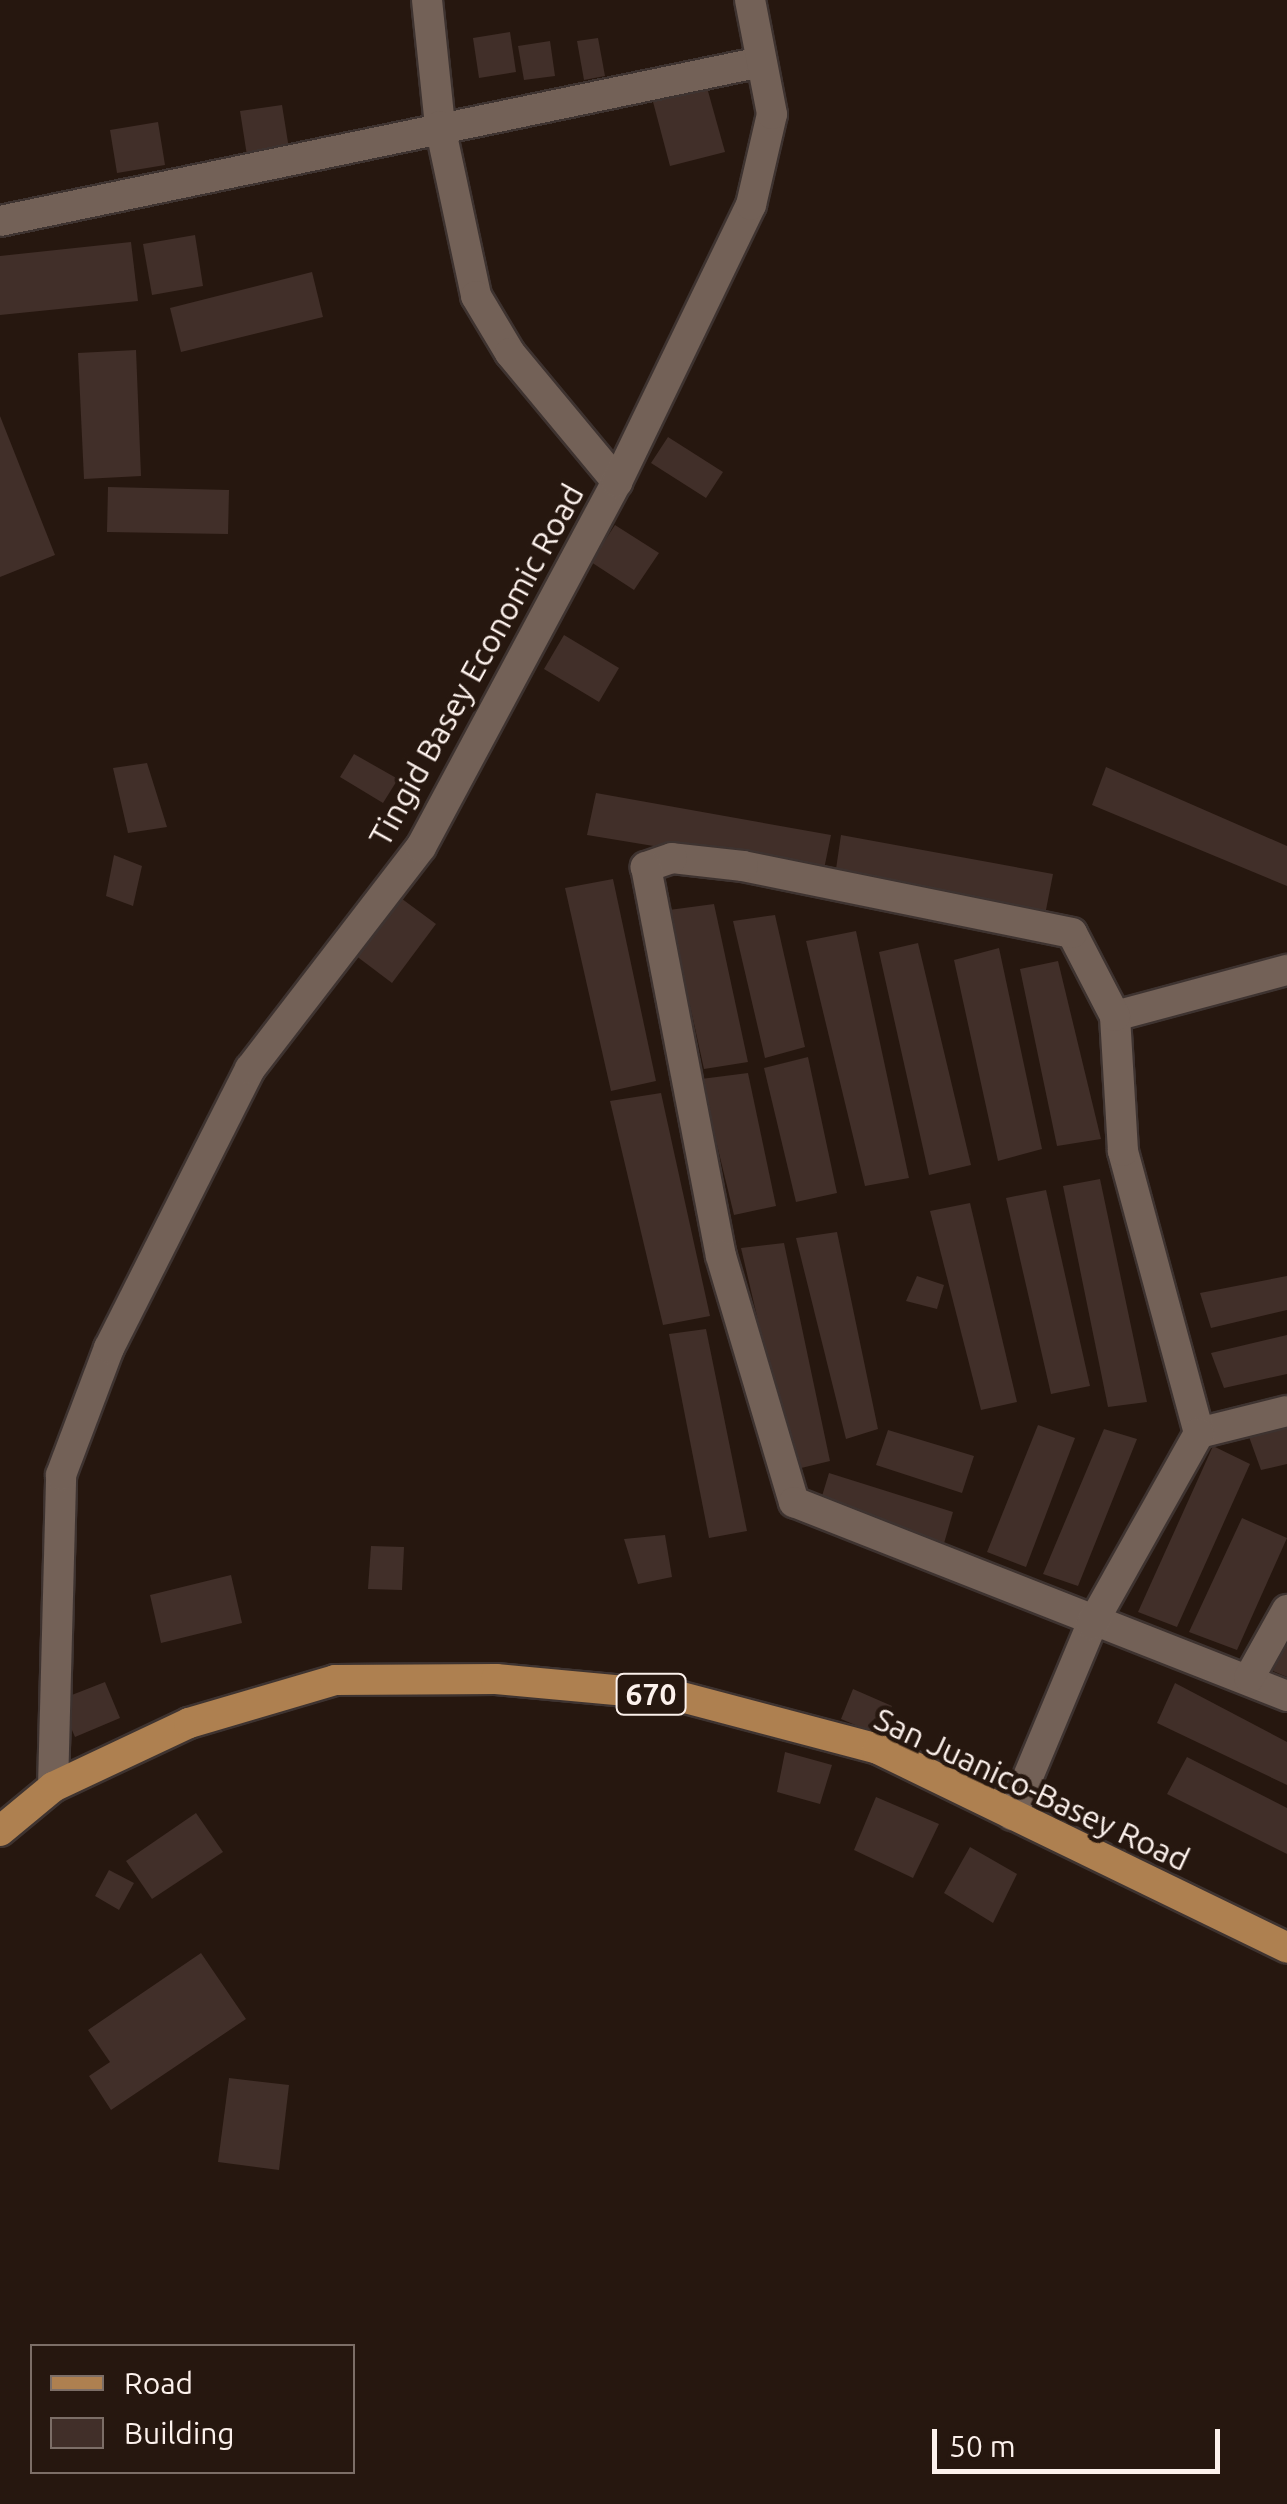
<!DOCTYPE html>
<html>
<head>
<meta charset="utf-8">
<style>
  body { margin:0 }
  #map { position:relative; width:1287px; height:2504px; overflow:hidden; background:#26170f; font-family:Ubuntu,sans-serif }
  div>[style] { position:absolute }
  [style*='--x'] { left:calc(var(--x)*1px); top:calc(var(--y)*1px); width:calc(var(--w)*1px); rotate:calc(var(--a)*1deg) }
  .building>* { inset:0; background:#412f29 }
  .roads { filter:drop-shadow(2px 0 #3e3330) drop-shadow(-2px 0 #3e3330) drop-shadow(0 2px #3e3330) drop-shadow(0 -2px #3e3330) }
  .minor>* { height:30px; margin:-15px; padding:0 15px; transform-origin:15px; border-radius:15px; background:#736157 }
  .major>* { height:30px; margin:-15px; padding:0 15px; transform-origin:15px; border-radius:15px; background:#ae8050 }
  span { translate:-50% -50%; white-space:nowrap; text-align:center; line-height:1.15; -webkit-text-stroke:9px #26170f; paint-order:stroke }
  .shield-label span { padding:2px 8px; background:#26170f; border:2px solid; border-radius:8px; -webkit-text-stroke-width:0 }
  .shield-label { font-size:30px; color:#fcf1ec; font-weight:700 }
  .street-label { font-size:32px; color:#fcf1ec }
  .legend { position:absolute; left:30px; top:2344px; width:325px; height:130px; box-sizing:border-box; background:#26170f; border:2px solid #7c6e67; margin:0; padding:12px 18px; list-style:none; font-size:30px; color:#fcf1ec }
  .legend li { display:flex; align-items:center; gap:20px; height:50px }
  .legend b { width:50px; border:2px solid #7c6e67 }
  .scale { position:absolute; left:932px; top:2429px; width:288px; height:45px; box-sizing:border-box; border:5px solid #fcf1ec; border-top:0; padding-left:12px; font-size:30px; line-height:35px; white-space:nowrap; color:#fcf1ec; -webkit-text-stroke:8px #26170f; paint-order:stroke }
</style>
</head>
<body>
<div id="map">
  <div class="building">
    <div style="clip-path:polygon(510px 32px,516px 72px,479px 78px,473px 38px)"></div>
    <div style="clip-path:polygon(598px 38px,605px 76px,584px 80px,577px 41px)"></div>
    <div style="clip-path:polygon(550px 41px,555px 76px,524px 80px,518px 46px)"></div>
    <div style="clip-path:polygon(706px 84px,725px 152px,670px 166px,652px 98px)"></div>
    <div style="clip-path:polygon(282px 105px,290px 155px,248px 162px,240px 111px)"></div>
    <div style="clip-path:polygon(158px 122px,165px 165px,117px 173px,110px 130px)"></div>
    <div style="clip-path:polygon(195px 235px,203px 286px,152px 295px,143px 244px)"></div>
    <div style="clip-path:polygon(131px 242px,138px 301px,0 315px,0 256px)"></div>
    <div style="clip-path:polygon(312px 272px,323px 317px,181px 352px,170px 308px)"></div>
    <div style="clip-path:polygon(136px 350px,141px 476px,84px 479px,78px 353px)"></div>
    <div style="clip-path:polygon(0 416px,55px 555px,0 577px)"></div>
    <div style="clip-path:polygon(668px 437px,723px 472px,706px 498px,651px 463px)"></div>
    <div style="clip-path:polygon(108px 487px,229px 490px,228px 534px,107px 532px)"></div>
    <div style="clip-path:polygon(615px 525px,659px 553px,634px 590px,591px 562px)"></div>
    <div style="clip-path:polygon(564px 635px,619px 668px,599px 702px,544px 669px)"></div>
    <div style="clip-path:polygon(354px 754px,398px 779px,383px 803px,340px 777px)"></div>
    <div style="clip-path:polygon(147px 763px,167px 827px,128px 833px,113px 768px)"></div>
    <div style="clip-path:polygon(1106px 767px,1287px 846px,1287px 886px,1092px 805px)"></div>
    <div style="clip-path:polygon(596px 793px,831px 835px,823px 874px,587px 835px)"></div>
    <div style="clip-path:polygon(841px 835px,1053px 874px,1045px 915px,835px 876px)"></div>
    <div style="clip-path:polygon(114px 855px,142px 866px,133px 906px,106px 896px)"></div>
    <div style="clip-path:polygon(613px 879px,656px 1081px,611px 1091px,565px 888px)"></div>
    <div style="clip-path:polygon(390px 890px,436px 924px,392px 983px,347px 949px)"></div>
    <div style="clip-path:polygon(714px 904px,748px 1062px,704px 1069px,669px 910px)"></div>
    <div style="clip-path:polygon(775px 915px,805px 1047px,765px 1058px,733px 921px)"></div>
    <div style="clip-path:polygon(856px 931px,909px 1178px,865px 1186px,806px 941px)"></div>
    <div style="clip-path:polygon(918px 943px,971px 1165px,929px 1175px,879px 952px)"></div>
    <div style="clip-path:polygon(999px 948px,1042px 1149px,998px 1161px,954px 960px)"></div>
    <div style="clip-path:polygon(1058px 961px,1101px 1139px,1057px 1146px,1020px 969px)"></div>
    <div style="clip-path:polygon(808px 1057px,837px 1193px,796px 1202px,764px 1068px)"></div>
    <div style="clip-path:polygon(748px 1073px,776px 1206px,734px 1215px,701px 1079px)"></div>
    <div style="clip-path:polygon(661px 1093px,710px 1316px,663px 1325px,610px 1101px)"></div>
    <div style="clip-path:polygon(1100px 1179px,1147px 1402px,1108px 1407px,1063px 1186px)"></div>
    <div style="clip-path:polygon(1046px 1190px,1090px 1386px,1051px 1394px,1006px 1198px)"></div>
    <div style="clip-path:polygon(970px 1203px,1017px 1402px,981px 1410px,930px 1211px)"></div>
    <div style="clip-path:polygon(837px 1232px,878px 1429px,846px 1439px,796px 1238px)"></div>
    <div style="clip-path:polygon(784px 1243px,830px 1461px,793px 1470px,741px 1248px)"></div>
    <div style="clip-path:polygon(917px 1276px,944px 1285px,937px 1309px,906px 1301px)"></div>
    <div style="clip-path:polygon(1287px 1276px,1287px 1310px,1211px 1328px,1200px 1293px)"></div>
    <div style="clip-path:polygon(706px 1329px,747px 1531px,709px 1538px,669px 1334px)"></div>
    <div style="clip-path:polygon(1287px 1335px,1287px 1374px,1224px 1388px,1211px 1353px)"></div>
    <div style="clip-path:polygon(1038px 1425px,1075px 1438px,1026px 1567px,987px 1552px)"></div>
    <div style="clip-path:polygon(1287px 1426px,1287px 1464px,1261px 1470px,1248px 1434px)"></div>
    <div style="clip-path:polygon(1104px 1429px,1137px 1439px,1078px 1586px,1043px 1574px)"></div>
    <div style="clip-path:polygon(888px 1430px,974px 1456px,962px 1493px,876px 1465px)"></div>
    <div style="clip-path:polygon(1213px 1446px,1250px 1464px,1177px 1627px,1138px 1612px)"></div>
    <div style="clip-path:polygon(829px 1473px,953px 1512px,943px 1547px,819px 1506px)"></div>
    <div style="clip-path:polygon(1242px 1518px,1287px 1538px,1237px 1650px,1189px 1632px)"></div>
    <div style="clip-path:polygon(665px 1535px,672px 1577px,638px 1584px,624px 1539px)"></div>
    <div style="clip-path:polygon(371px 1546px,404px 1547px,402px 1590px,368px 1589px)"></div>
    <div style="clip-path:polygon(231px 1575px,242px 1623px,161px 1643px,150px 1595px)"></div>
    <div style="clip-path:polygon(1287px 1642px,1287px 1677px,1273px 1671px)"></div>
    <div style="clip-path:polygon(105px 1682px,120px 1718px,75px 1737px,59px 1700px)"></div>
    <div style="clip-path:polygon(1175px 1683px,1287px 1742px,1287px 1785px,1157px 1723px)"></div>
    <div style="clip-path:polygon(853px 1689px,892px 1706px,879px 1735px,841px 1719px)"></div>
    <div style="clip-path:polygon(785px 1752px,832px 1765px,820px 1804px,777px 1792px)"></div>
    <div style="clip-path:polygon(1187px 1757px,1287px 1808px,1287px 1854px,1167px 1794px)"></div>
    <div style="clip-path:polygon(876px 1797px,939px 1824px,913px 1878px,854px 1850px)"></div>
    <div style="clip-path:polygon(196px 1813px,223px 1852px,152px 1899px,126px 1861px)"></div>
    <div style="clip-path:polygon(970px 1847px,1017px 1874px,993px 1923px,944px 1893px)"></div>
    <div style="clip-path:polygon(109px 1870px,134px 1883px,119px 1910px,95px 1896px)"></div>
    <div style="clip-path:polygon(201px 1953px,246px 2019px,111px 2110px,89px 2076px,110px 2062px,88px 2030px)"></div>
    <div style="clip-path:polygon(229px 2078px,289px 2085px,279px 2170px,218px 2162px)"></div>
  </div>
  <div class="roads">
    <div class="minor">
      <div style="--x:427;--y:0;--w:127;--a:84.1"></div>
      <div style="--x:440;--y:126;--w:174;--a:78"></div>
      <div style="--x:476;--y:296;--w:66;--a:59.2"></div>
      <div style="--x:510;--y:353;--w:168;--a:50.3"></div>
      <div style="--x:0;--y:221;--w:772;--a:-11.8"></div>
      <div style="--x:1115;--y:1016;--w:178;--a:-15"></div>
      <div style="--x:1287;--y:1411;--w:91;--a:166"></div>
      <div style="--x:1199;--y:1433;--w:292;--a:-105.1"></div>
      <div style="--x:1123;--y:1151;--w:135;--a:-93.4"></div>
      <div style="--x:1115;--y:1016;--w:93;--a:-117.4"></div>
      <div style="--x:1072;--y:933;--w:336;--a:-168.5"></div>
      <div style="--x:743;--y:866;--w:71;--a:-173.6"></div>
      <div style="--x:672;--y:858;--w:28;--a:161"></div>
      <div style="--x:646;--y:867;--w:396;--a:79.1"></div>
      <div style="--x:721;--y:1256;--w:257;--a:73.5"></div>
      <div style="--x:794;--y:1502;--w:530;--a:21.48"></div>
      <div style="--x:1249;--y:1678;--w:78;--a:-60.8"></div>
      <div style="--x:53;--y:1787;--w:312;--a:-88.5"></div>
      <div style="--x:61;--y:1475;--w:136;--a:-69.3"></div>
      <div style="--x:109;--y:1348;--w:313;--a:-63.2"></div>
      <div style="--x:250;--y:1069;--w:280;--a:-52.4"></div>
      <div style="--x:421;--y:847;--w:414;--a:-61.8"></div>
      <div style="--x:617;--y:482;--w:308;--a:-64.2"></div>
      <div style="--x:751;--y:205;--w:93;--a:-77"></div>
      <div style="--x:772;--y:114;--w:116;--a:-100.9"></div>
      <div style="--x:1012;--y:1815;--w:207;--a:-67.3"></div>
      <div style="--x:1092;--y:1624;--w:219;--a:-60.7"></div>
    </div>
    <div class="major">
      <div style="--x:0;--y:1831;--w:69;--a:-39.7"></div>
      <div style="--x:53;--y:1787;--w:150;--a:-25.2"></div>
      <div style="--x:189;--y:1723;--w:152;--a:-16.4"></div>
      <div style="--x:335;--y:1680;--w:161;--a:-0.4"></div>
      <div style="--x:496;--y:1679;--w:183;--a:5.3"></div>
      <div style="--x:678;--y:1696;--w:207;--a:14.8"></div>
      <div style="--x:878;--y:1749;--w:455;--a:25.9"></div>
    </div>
  </div>
  <div class="shield-label">
    <span style="left:651px;top:1694px">670</span>
  </div>
  <div class="street-label">
    <span style="left:476px;top:665px;rotate:-61deg">Tingid Basey Economic Road</span>
    <span style="left:1032px;top:1789px;rotate:25deg">San Juanico-Basey Road</span>
  </div>
  <ul class="legend">
  <li><b style="height:12px;background:#ae8050"></b>Road</li>
  <li><b style="height:28px;background:#412f29"></b>Building</li>
  </ul>
  <div class="scale">50 m</div>
</div>
</body>
</html>
